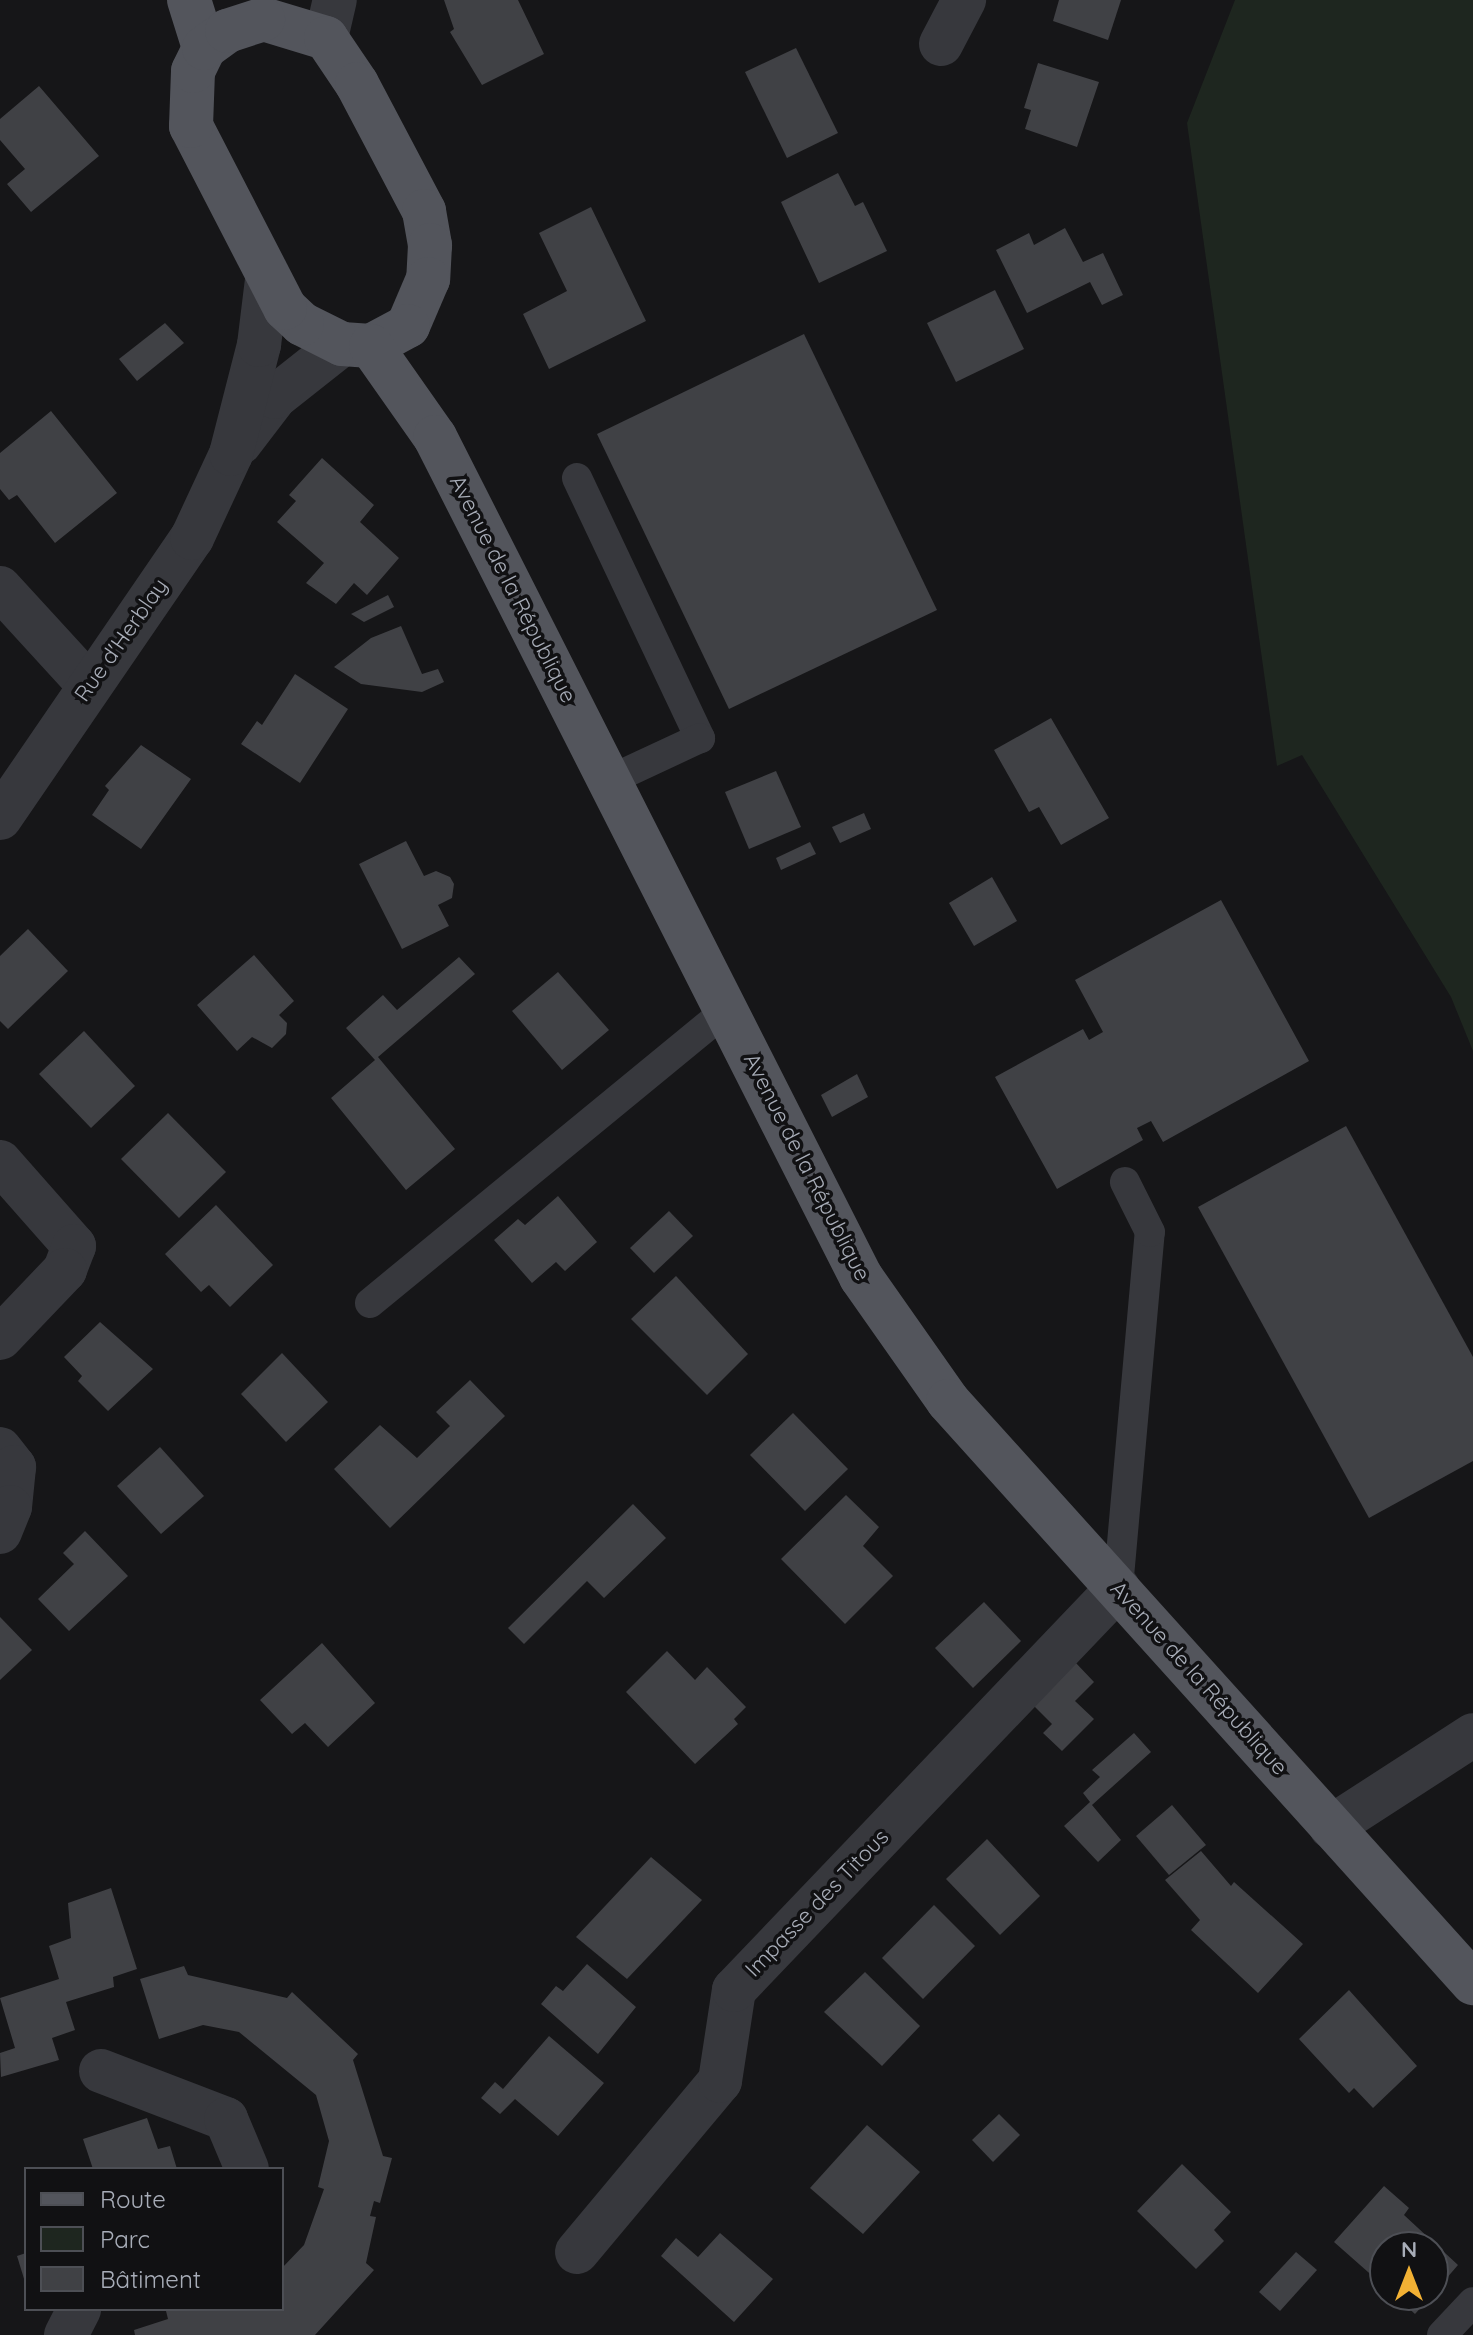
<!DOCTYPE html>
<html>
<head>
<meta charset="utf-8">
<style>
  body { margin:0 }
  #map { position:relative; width:1473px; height:2335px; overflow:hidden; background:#161618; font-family:Quicksand,sans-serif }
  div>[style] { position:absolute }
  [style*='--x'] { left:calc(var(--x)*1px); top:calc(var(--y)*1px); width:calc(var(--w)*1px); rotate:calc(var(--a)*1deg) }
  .green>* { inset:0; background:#1e261f }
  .building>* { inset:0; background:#404145 }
  .service>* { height:30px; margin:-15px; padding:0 15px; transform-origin:15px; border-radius:15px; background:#37383d }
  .minor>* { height:44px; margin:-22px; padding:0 22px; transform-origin:22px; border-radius:22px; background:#37383d }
  .primary>* { height:44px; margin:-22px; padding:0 22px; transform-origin:22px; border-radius:22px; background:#53555c }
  span { translate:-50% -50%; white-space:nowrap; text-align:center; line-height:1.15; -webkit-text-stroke:7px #111113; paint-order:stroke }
  .street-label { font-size:22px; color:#a8adb8 }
  .legend { position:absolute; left:24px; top:2167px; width:260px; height:144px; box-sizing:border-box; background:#111113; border:2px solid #4d4f55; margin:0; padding:10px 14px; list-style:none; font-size:24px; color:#a8adb8 }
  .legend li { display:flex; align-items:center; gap:16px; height:40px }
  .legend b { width:40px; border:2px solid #4d4f55 }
  .north { position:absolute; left:1369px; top:2231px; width:80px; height:80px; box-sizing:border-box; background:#111113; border:2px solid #4d4f55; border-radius:50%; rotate:0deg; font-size:22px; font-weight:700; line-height:32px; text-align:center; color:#a8adb8 }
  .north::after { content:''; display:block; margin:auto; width:28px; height:36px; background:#f2b134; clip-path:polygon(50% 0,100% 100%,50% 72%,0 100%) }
</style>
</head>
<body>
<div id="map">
  <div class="green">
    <div style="clip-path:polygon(1235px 0,1473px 0,1473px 1051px,1451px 997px,1302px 755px,1277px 766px,1187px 123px)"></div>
  </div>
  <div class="building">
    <div style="clip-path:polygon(444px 0,518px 0,544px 54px,482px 85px,450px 32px,454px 29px)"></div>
    <div style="clip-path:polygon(1059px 0,1121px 0,1108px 40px,1053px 21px)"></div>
    <div style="clip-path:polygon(796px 48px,838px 133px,787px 158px,745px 72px)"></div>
    <div style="clip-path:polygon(1038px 63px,1099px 82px,1077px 147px,1025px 129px,1031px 110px,1024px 108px)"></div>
    <div style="clip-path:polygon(39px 86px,99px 156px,31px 212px,7px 184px,25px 169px,0 140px,0 119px)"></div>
    <div style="clip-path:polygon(838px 173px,855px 206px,863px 202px,887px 251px,819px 283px,781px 202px)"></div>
    <div style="clip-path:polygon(591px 207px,646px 321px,549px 369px,523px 314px,567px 291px,539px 233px)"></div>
    <div style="clip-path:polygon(1065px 228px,1083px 262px,1103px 253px,1123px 295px,1102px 305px,1090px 282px,1027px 313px,996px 250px,1029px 233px,1034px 245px)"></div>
    <div style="clip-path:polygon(995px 290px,1024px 349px,956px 382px,927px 323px)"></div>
    <div style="clip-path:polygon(165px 323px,184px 343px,137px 381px,119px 359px)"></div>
    <div style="clip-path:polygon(804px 334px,937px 610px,729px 709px,597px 434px)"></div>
    <div style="clip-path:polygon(51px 411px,117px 493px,55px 543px,17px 495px,9px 500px,0 489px,0 453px)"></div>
    <div style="clip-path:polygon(322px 458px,374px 505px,360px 522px,399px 558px,367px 595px,354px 583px,336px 604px,306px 583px,324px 563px,277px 522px,296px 501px,289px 495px)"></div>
    <div style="clip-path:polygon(388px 595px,394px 607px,364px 622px,351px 614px)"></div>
    <div style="clip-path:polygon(401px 626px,422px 674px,438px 669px,444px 682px,422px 692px,361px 684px,334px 667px,371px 638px)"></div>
    <div style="clip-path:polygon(295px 674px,348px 709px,300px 783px,241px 744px,257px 721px,262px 725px)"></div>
    <div style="clip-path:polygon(1051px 718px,1109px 818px,1061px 845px,1039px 807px,1029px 812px,994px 750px)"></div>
    <div style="clip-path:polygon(141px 745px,191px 779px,141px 849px,92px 815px,109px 790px,105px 786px)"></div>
    <div style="clip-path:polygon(776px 771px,801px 827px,749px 849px,725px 792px)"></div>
    <div style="clip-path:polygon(864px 813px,871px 829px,840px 843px,832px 827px)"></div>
    <div style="clip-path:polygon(406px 841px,424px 876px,436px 871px,450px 877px,454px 884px,452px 898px,438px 905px,449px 926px,402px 949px,359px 864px)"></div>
    <div style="clip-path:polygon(810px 842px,816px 854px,781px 870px,776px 858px)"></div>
    <div style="clip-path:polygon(992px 877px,1017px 921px,974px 946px,949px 903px)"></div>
    <div style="clip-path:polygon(1221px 900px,1309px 1061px,1163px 1142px,1151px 1121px,1137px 1128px,1143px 1140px,1057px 1189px,995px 1077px,1083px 1029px,1089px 1040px,1103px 1032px,1075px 980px)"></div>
    <div style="clip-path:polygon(28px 929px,68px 971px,8px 1029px,0 1021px,0 956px)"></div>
    <div style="clip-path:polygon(254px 955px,294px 1001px,279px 1015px,287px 1023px,286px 1034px,272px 1048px,252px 1037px,237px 1051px,197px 1005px)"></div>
    <div style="clip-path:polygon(459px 957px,475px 974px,378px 1057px,455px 1149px,406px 1190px,331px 1098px,375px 1060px,346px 1028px,383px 995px,397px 1010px)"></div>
    <div style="clip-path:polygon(558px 972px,609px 1030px,562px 1070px,512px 1011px)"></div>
    <div style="clip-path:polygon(84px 1031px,135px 1086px,91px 1128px,39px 1074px)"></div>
    <div style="clip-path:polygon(857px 1074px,868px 1097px,832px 1117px,821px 1095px)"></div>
    <div style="clip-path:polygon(168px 1113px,226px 1172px,179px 1218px,121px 1159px)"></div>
    <div style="clip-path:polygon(1346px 1126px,1473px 1357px,1473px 1461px,1369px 1518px,1198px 1207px)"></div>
    <div style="clip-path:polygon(558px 1196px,597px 1242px,565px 1271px,556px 1262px,532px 1283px,494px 1240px,518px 1219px,525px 1225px)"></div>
    <div style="clip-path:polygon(216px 1205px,273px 1265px,230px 1307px,209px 1285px,201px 1292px,165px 1254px)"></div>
    <div style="clip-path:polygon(669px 1211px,693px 1236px,654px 1273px,630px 1248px)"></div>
    <div style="clip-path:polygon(676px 1276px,748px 1354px,707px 1395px,631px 1319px)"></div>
    <div style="clip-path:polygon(100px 1322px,153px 1369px,108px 1411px,78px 1381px,82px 1376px,64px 1357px)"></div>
    <div style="clip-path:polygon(282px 1353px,328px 1402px,286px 1442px,241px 1394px)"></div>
    <div style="clip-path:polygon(470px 1380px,505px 1416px,390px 1528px,334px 1469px,380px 1425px,417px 1458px,450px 1426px,436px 1412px)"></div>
    <div style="clip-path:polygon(793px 1413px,848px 1469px,805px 1511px,750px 1455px)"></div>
    <div style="clip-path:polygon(160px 1447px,204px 1496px,161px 1534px,117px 1486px)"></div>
    <div style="clip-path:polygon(846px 1495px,879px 1527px,863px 1546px,893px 1576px,845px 1624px,781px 1559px)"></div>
    <div style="clip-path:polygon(633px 1504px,666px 1538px,604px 1598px,587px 1581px,524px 1644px,508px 1628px)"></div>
    <div style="clip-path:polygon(85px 1531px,128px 1576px,69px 1631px,38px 1599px,74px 1564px,63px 1553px)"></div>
    <div style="clip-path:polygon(984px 1602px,1021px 1641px,973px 1688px,935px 1648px)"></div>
    <div style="clip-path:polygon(0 1617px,32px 1650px,0 1680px)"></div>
    <div style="clip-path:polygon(322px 1643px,375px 1703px,328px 1747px,305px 1723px,292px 1734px,260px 1700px)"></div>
    <div style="clip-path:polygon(667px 1651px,695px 1680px,707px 1667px,746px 1707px,734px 1719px,738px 1724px,695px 1764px,626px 1692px)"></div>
    <div style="clip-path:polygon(1075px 1662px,1094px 1682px,1075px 1701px,1094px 1719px,1062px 1751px,1043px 1733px,1052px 1724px,1033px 1705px)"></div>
    <div style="clip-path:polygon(1134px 1733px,1151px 1752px,1092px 1805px,1121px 1840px,1098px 1862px,1064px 1826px,1090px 1802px,1083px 1793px,1100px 1777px,1092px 1770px)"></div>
    <div style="clip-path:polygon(1172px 1805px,1206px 1845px,1169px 1875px,1136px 1836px)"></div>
    <div style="clip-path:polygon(987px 1839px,1040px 1896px,1000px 1935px,946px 1879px)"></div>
    <div style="clip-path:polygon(1201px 1851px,1231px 1886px,1234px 1882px,1303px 1944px,1258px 1993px,1191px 1930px,1200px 1920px,1165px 1880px)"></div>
    <div style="clip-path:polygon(651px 1857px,702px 1900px,627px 1979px,576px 1937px)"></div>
    <div style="clip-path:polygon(111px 1888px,137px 1969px,113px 1977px,114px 1987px,66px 2002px,75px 2030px,52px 2038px,59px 2060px,1px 2077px,0 2053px,15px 2048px,0 1998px,59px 1979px,49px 1946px,71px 1938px,68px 1903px)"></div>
    <div style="clip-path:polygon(934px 1905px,975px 1946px,923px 1999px,882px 1958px)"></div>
    <div style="clip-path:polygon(587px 1964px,636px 2007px,598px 2054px,541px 2004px,556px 1986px,563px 1991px)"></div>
    <div style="clip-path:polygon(184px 1966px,188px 1975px,287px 1998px,292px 1992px,358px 2054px,353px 2060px,383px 2156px,392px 2158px,380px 2203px,374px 2201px,370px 2216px,376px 2217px,366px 2263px,374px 2270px,315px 2335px,135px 2335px,134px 2330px,168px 2319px,166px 2311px,173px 2309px,282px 2309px,282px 2268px,304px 2245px,324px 2189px,318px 2187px,329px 2141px,316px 2095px,239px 2032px,203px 2025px,159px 2039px,140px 1979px)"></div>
    <div style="clip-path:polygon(865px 1972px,920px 2026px,882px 2066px,824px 2012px)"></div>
    <div style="clip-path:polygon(1349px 1990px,1417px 2066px,1373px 2108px,1354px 2088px,1349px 2093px,1299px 2039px)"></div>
    <div style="clip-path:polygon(549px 2036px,604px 2083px,558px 2136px,515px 2099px,500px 2114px,481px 2098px,495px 2082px,503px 2089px)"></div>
    <div style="clip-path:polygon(999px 2114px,1020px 2135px,993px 2162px,972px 2140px)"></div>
    <div style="clip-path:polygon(147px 2118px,158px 2149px,170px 2146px,177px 2169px,93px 2169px,83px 2139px)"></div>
    <div style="clip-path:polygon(867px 2125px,920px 2172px,863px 2234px,810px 2188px)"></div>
    <div style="clip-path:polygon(1182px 2164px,1231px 2212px,1214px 2230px,1224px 2241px,1196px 2269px,1137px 2211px)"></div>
    <div style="clip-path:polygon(1384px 2186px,1409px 2208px,1404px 2215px,1458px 2265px,1433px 2294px,1433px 2247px,1385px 2247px,1385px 2287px,1334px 2242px)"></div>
    <div style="clip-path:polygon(720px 2233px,773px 2279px,734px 2322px,661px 2256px,676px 2238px,698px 2257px)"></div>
    <div style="clip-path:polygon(1296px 2252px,1317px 2270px,1280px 2311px,1259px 2292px)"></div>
    <div style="clip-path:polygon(26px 2253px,26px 2282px,25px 2282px,17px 2256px)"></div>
    <div style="clip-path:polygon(1394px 2295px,1432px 2295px,1415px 2314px)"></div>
  </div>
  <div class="service">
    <div style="--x:577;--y:478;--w:288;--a:64.7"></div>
    <div style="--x:700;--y:738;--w:99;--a:155"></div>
    <div style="--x:370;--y:1303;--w:462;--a:-39.4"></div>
    <div style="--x:1118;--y:1588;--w:357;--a:-84.9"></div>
    <div style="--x:1150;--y:1232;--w:56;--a:-116.6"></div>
    <div style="--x:1442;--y:2335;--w:45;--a:-46.8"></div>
  </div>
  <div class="minor">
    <div style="--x:326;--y:38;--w:39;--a:-77"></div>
    <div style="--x:941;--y:44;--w:50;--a:-62.4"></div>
    <div style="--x:240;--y:443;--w:58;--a:-52.7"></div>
    <div style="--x:275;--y:397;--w:85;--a:-38.3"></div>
    <div style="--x:0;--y:588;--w:132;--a:47.5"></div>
    <div style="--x:0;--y:818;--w:340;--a:-55.6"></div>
    <div style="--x:192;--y:538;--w:93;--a:-65.1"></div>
    <div style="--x:231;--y:454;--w:113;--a:-75.6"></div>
    <div style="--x:259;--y:345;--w:65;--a:-83"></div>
    <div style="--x:0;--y:1162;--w:112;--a:48.6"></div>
    <div style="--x:74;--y:1246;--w:26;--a:111"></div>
    <div style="--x:65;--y:1270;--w:94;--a:133.7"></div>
    <div style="--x:0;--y:1449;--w:23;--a:52"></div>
    <div style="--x:14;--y:1467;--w:40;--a:95.7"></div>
    <div style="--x:10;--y:1507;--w:27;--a:112"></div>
    <div style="--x:1331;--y:1827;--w:169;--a:-32.9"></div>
    <div style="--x:101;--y:2071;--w:134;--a:21"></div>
    <div style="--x:226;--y:2119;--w:54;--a:67.2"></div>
    <div style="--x:577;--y:2252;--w:223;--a:-50.1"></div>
    <div style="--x:720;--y:2081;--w:92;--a:-81.3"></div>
    <div style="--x:734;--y:1990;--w:556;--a:-46.31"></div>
    <div style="--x:66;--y:2335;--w:29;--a:-63"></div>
  </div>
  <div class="primary">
    <div style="--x:189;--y:0;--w:50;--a:72.6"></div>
    <div style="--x:263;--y:19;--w:66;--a:16.8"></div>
    <div style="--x:326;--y:38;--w:55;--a:56"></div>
    <div style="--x:357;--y:84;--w:144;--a:62.2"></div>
    <div style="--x:424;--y:211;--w:35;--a:80"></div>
    <div style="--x:430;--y:245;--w:34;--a:93"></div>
    <div style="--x:428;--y:279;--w:51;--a:113.1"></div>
    <div style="--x:408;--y:326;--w:42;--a:151.6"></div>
    <div style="--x:371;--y:346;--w:29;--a:-176"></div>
    <div style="--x:342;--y:344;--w:45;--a:-153.4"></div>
    <div style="--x:302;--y:324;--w:23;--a:-137"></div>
    <div style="--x:285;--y:308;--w:205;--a:-117.3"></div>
    <div style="--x:191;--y:126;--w:55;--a:-87.9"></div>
    <div style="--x:193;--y:71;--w:25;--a:-64"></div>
    <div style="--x:204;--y:48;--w:29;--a:-36"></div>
    <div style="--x:227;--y:31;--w:38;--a:-18"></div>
    <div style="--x:371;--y:346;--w:111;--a:54.9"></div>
    <div style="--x:435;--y:437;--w:942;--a:63.11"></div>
    <div style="--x:861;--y:1277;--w:151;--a:54.9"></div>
    <div style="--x:948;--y:1401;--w:784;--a:47.95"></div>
  </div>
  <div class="street-label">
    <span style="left:513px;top:589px;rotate:63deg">Avenue de la République</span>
    <span style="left:121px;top:640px;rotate:-55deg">Rue d'Herblay</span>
    <span style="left:807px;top:1167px;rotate:63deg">Avenue de la République</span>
    <span style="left:1199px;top:1678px;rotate:48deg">Avenue de la République</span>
    <span style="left:817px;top:1903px;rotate:-46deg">Impasse des Titous</span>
  </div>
  <ul class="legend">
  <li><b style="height:10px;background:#53555c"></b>Route</li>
  <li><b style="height:22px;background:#1e261f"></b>Parc</li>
  <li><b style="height:22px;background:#404145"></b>Bâtiment</li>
  </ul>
  <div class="north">N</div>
</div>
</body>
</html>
